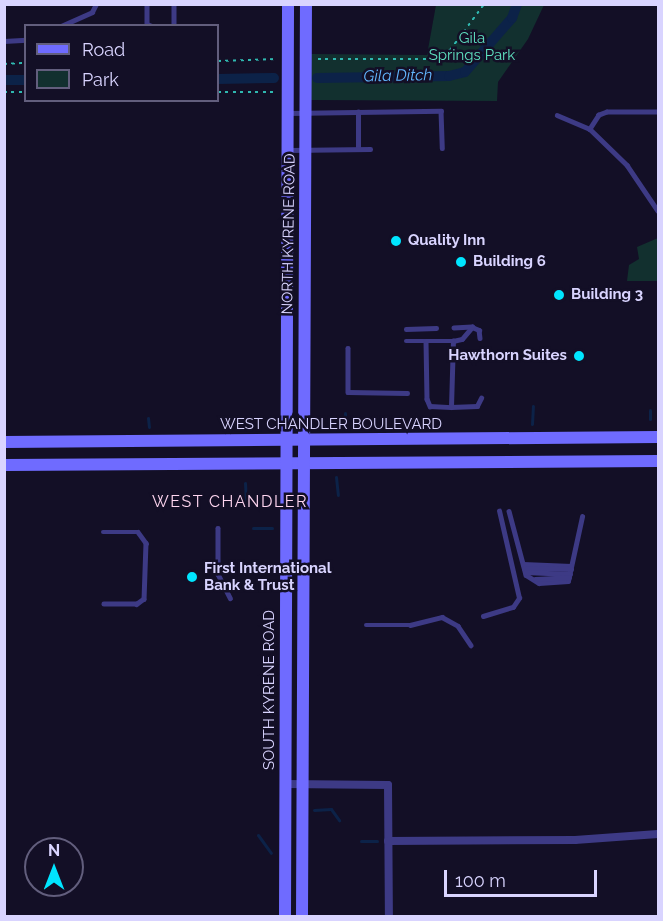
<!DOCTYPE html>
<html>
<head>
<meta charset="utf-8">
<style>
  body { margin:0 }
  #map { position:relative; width:663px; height:921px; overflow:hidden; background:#130f26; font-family:Raleway,sans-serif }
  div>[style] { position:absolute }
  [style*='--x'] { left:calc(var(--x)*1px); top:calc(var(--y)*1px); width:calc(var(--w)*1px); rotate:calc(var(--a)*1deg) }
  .green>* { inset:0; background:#12302f }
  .stream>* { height:3px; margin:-1.5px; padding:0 1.5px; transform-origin:1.5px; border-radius:1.5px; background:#0c2248 }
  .canal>* { height:10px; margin:-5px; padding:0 5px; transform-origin:5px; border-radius:5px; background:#0c2248 }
  .path>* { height:1.5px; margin-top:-0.75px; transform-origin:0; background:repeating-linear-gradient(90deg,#2fb8b0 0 3px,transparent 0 7.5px) }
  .service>* { height:4.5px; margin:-2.25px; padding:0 2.25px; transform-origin:2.25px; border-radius:2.25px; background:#3d3a85 }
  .minor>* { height:8px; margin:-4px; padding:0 4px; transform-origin:4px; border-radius:4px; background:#3d3a85 }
  .secondary>* { height:12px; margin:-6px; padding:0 6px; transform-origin:6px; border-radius:6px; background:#6f6bff }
  .dots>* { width:16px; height:16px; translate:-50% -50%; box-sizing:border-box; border:3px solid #130f26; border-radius:50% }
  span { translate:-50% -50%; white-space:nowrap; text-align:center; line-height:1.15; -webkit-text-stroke:5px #130f26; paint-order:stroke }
  .park-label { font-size:15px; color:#5fe0c0 }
  .street-label { font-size:15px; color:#d9d4ff }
  .poi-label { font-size:15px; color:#d9d4ff; font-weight:700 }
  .left { translate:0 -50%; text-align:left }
  .right { translate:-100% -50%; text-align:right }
  .water-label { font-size:16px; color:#62b6ff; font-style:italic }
  .neighbourhood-label { font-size:16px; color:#ffd6f0; letter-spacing:1.5px }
  .frame { position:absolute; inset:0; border:6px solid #d9d4ff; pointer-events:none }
  .legend { position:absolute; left:24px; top:24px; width:195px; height:78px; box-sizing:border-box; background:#130f26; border:2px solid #625e7d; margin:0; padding:8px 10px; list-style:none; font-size:18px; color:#d9d4ff }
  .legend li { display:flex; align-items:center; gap:12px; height:30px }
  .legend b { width:30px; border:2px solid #625e7d }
  .north { position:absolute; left:24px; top:837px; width:60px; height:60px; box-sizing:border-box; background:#130f26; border:2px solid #625e7d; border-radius:50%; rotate:0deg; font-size:16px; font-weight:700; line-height:24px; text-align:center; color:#d9d4ff }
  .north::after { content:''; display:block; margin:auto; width:21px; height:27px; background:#00e5ff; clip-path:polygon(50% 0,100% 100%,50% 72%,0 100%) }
  .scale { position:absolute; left:444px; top:870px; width:153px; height:27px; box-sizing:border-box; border:3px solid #d9d4ff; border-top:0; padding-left:8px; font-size:18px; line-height:21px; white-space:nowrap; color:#d9d4ff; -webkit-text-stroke:4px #130f26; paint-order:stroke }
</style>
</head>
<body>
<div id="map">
  <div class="green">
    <div style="clip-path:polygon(436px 5px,544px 5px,528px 39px,498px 82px,497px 101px,311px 100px,311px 54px,427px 55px)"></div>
    <div style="clip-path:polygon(658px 238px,658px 281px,627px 281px,629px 265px,639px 259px,637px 247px)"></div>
  </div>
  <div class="stream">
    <div style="--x:650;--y:410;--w:9;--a:90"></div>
    <div style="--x:345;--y:413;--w:12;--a:90"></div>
    <div style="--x:148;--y:418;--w:9;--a:84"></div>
    <div style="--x:532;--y:424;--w:18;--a:-87"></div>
    <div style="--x:336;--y:477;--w:18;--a:84"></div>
    <div style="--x:245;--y:483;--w:20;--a:87"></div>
    <div style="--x:253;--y:528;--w:19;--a:0"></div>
    <div style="--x:314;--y:810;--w:17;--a:-3"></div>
    <div style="--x:331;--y:809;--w:14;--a:54"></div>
    <div style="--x:258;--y:835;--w:22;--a:54"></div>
    <div style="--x:361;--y:841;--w:16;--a:0"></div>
  </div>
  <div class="canal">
    <div style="--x:317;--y:78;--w:132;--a:-0.9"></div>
    <div style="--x:449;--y:76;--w:16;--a:-14"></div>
    <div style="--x:465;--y:72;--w:72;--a:-49"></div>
    <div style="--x:512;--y:18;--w:15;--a:-70"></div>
    <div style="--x:218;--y:79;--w:56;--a:-1"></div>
    <div style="--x:4;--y:80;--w:22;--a:0"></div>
  </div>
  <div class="path">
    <div style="--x:318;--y:59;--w:118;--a:0"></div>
    <div style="--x:436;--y:59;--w:17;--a:-33"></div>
    <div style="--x:450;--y:50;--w:57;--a:-53.5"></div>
    <div style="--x:218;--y:61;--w:59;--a:-1.9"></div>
    <div style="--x:4;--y:64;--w:22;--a:-3"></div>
    <div style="--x:4;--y:92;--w:22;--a:0"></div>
    <div style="--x:218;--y:92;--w:59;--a:0"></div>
  </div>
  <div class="service">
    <div style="--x:147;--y:4;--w:20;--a:90"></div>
    <div style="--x:147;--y:24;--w:5;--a:22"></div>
    <div style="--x:174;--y:4;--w:22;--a:90"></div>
    <div style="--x:61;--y:26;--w:34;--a:-24"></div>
    <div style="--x:92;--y:12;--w:9;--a:-63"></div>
    <div style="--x:4;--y:41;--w:22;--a:-3"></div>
    <div style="--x:658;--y:112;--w:51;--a:180"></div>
    <div style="--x:607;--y:112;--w:9;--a:159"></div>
    <div style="--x:599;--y:115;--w:17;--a:123"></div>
    <div style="--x:590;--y:129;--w:52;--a:44.2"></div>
    <div style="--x:627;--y:165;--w:55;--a:56"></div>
    <div style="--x:289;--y:113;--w:152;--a:-0.8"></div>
    <div style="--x:441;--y:111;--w:37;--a:88"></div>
    <div style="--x:557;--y:115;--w:36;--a:23"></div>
    <div style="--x:358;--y:149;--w:37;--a:-90"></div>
    <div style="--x:289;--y:150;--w:81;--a:-0.7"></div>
    <div style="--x:472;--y:327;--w:8;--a:23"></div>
    <div style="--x:479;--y:330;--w:8;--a:83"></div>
    <div style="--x:406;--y:329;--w:30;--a:-2"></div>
    <div style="--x:406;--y:341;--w:20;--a:0"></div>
    <div style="--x:426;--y:341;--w:58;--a:89"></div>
    <div style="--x:427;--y:399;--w:8;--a:67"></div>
    <div style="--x:430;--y:406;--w:21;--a:3"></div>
    <div style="--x:451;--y:407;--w:66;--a:-88.3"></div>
    <div style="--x:453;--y:341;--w:9;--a:-13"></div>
    <div style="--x:462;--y:339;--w:16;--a:-50"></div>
    <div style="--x:472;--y:327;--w:18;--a:177"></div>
    <div style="--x:426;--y:341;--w:27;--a:0"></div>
    <div style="--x:348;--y:348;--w:44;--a:90"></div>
    <div style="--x:348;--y:392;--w:59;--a:1"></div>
    <div style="--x:451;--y:407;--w:26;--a:-2"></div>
    <div style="--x:477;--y:406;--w:9;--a:-63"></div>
    <div style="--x:509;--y:511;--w:66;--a:75.1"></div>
    <div style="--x:526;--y:575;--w:15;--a:32"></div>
    <div style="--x:539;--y:583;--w:29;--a:-4"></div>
    <div style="--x:568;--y:581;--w:66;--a:-77.7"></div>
    <div style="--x:218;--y:528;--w:46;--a:90"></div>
    <div style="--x:218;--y:574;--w:27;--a:63"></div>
    <div style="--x:103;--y:532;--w:35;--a:0"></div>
    <div style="--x:138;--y:532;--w:14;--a:54"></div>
    <div style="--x:146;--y:543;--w:56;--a:92"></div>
    <div style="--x:144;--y:599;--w:9;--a:144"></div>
    <div style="--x:137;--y:604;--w:33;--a:180"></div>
    <div style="--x:523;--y:564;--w:48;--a:2.4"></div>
    <div style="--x:524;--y:568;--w:47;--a:1.2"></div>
    <div style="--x:525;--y:572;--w:45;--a:2.5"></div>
    <div style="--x:535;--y:579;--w:34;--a:-3"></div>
    <div style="--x:483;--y:616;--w:31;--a:-17"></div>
    <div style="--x:513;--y:607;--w:11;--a:-56"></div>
    <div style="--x:519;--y:598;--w:89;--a:-102.9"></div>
    <div style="--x:366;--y:625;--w:44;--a:0"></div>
    <div style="--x:410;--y:625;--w:33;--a:-14"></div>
    <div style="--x:442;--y:617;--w:18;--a:29"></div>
    <div style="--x:458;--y:626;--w:23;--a:56"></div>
  </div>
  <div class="minor">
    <div style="--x:285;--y:784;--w:103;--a:0.6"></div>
    <div style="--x:388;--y:785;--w:131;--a:89.6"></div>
    <div style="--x:388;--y:841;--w:187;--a:-0.3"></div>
    <div style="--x:575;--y:840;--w:83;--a:-4.1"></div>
  </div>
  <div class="secondary">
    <div style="--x:4;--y:442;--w:654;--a:-0.44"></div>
    <div style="--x:4;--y:465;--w:654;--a:-0.35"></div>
    <div style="--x:285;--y:916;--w:912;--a:-89.81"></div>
    <div style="--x:302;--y:916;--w:912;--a:-89.75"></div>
  </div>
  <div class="dots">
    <div style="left:396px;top:241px;background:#00e5ff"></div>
    <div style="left:461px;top:262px;background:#00e5ff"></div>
    <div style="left:559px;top:295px;background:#00e5ff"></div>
    <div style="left:579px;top:356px;background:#00e5ff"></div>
    <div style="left:192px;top:577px;background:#00e5ff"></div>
  </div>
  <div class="park-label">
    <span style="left:472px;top:47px">Gila<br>Springs Park</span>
  </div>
  <div class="street-label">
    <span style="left:289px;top:234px;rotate:-89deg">NORTH KYRENE ROAD</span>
    <span style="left:331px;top:425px">WEST CHANDLER BOULEVARD</span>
    <span style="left:270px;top:690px;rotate:-90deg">SOUTH KYRENE ROAD</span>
  </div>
  <div class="poi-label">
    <span class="left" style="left:408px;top:241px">Quality Inn</span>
    <span class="left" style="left:473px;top:262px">Building 6</span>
    <span class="left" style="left:571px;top:295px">Building 3</span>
    <span class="right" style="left:567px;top:356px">Hawthorn Suites</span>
    <span class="left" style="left:204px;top:577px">First International<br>Bank &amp; Trust</span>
  </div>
  <div class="water-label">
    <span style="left:398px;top:76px;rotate:-1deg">Gila Ditch</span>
  </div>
  <div class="neighbourhood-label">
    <span style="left:230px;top:502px">WEST CHANDLER</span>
  </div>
  <div class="frame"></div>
  <ul class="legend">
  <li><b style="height:8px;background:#6f6bff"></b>Road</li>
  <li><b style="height:16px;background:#12302f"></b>Park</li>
  </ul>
  <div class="north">N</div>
  <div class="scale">100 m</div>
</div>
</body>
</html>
